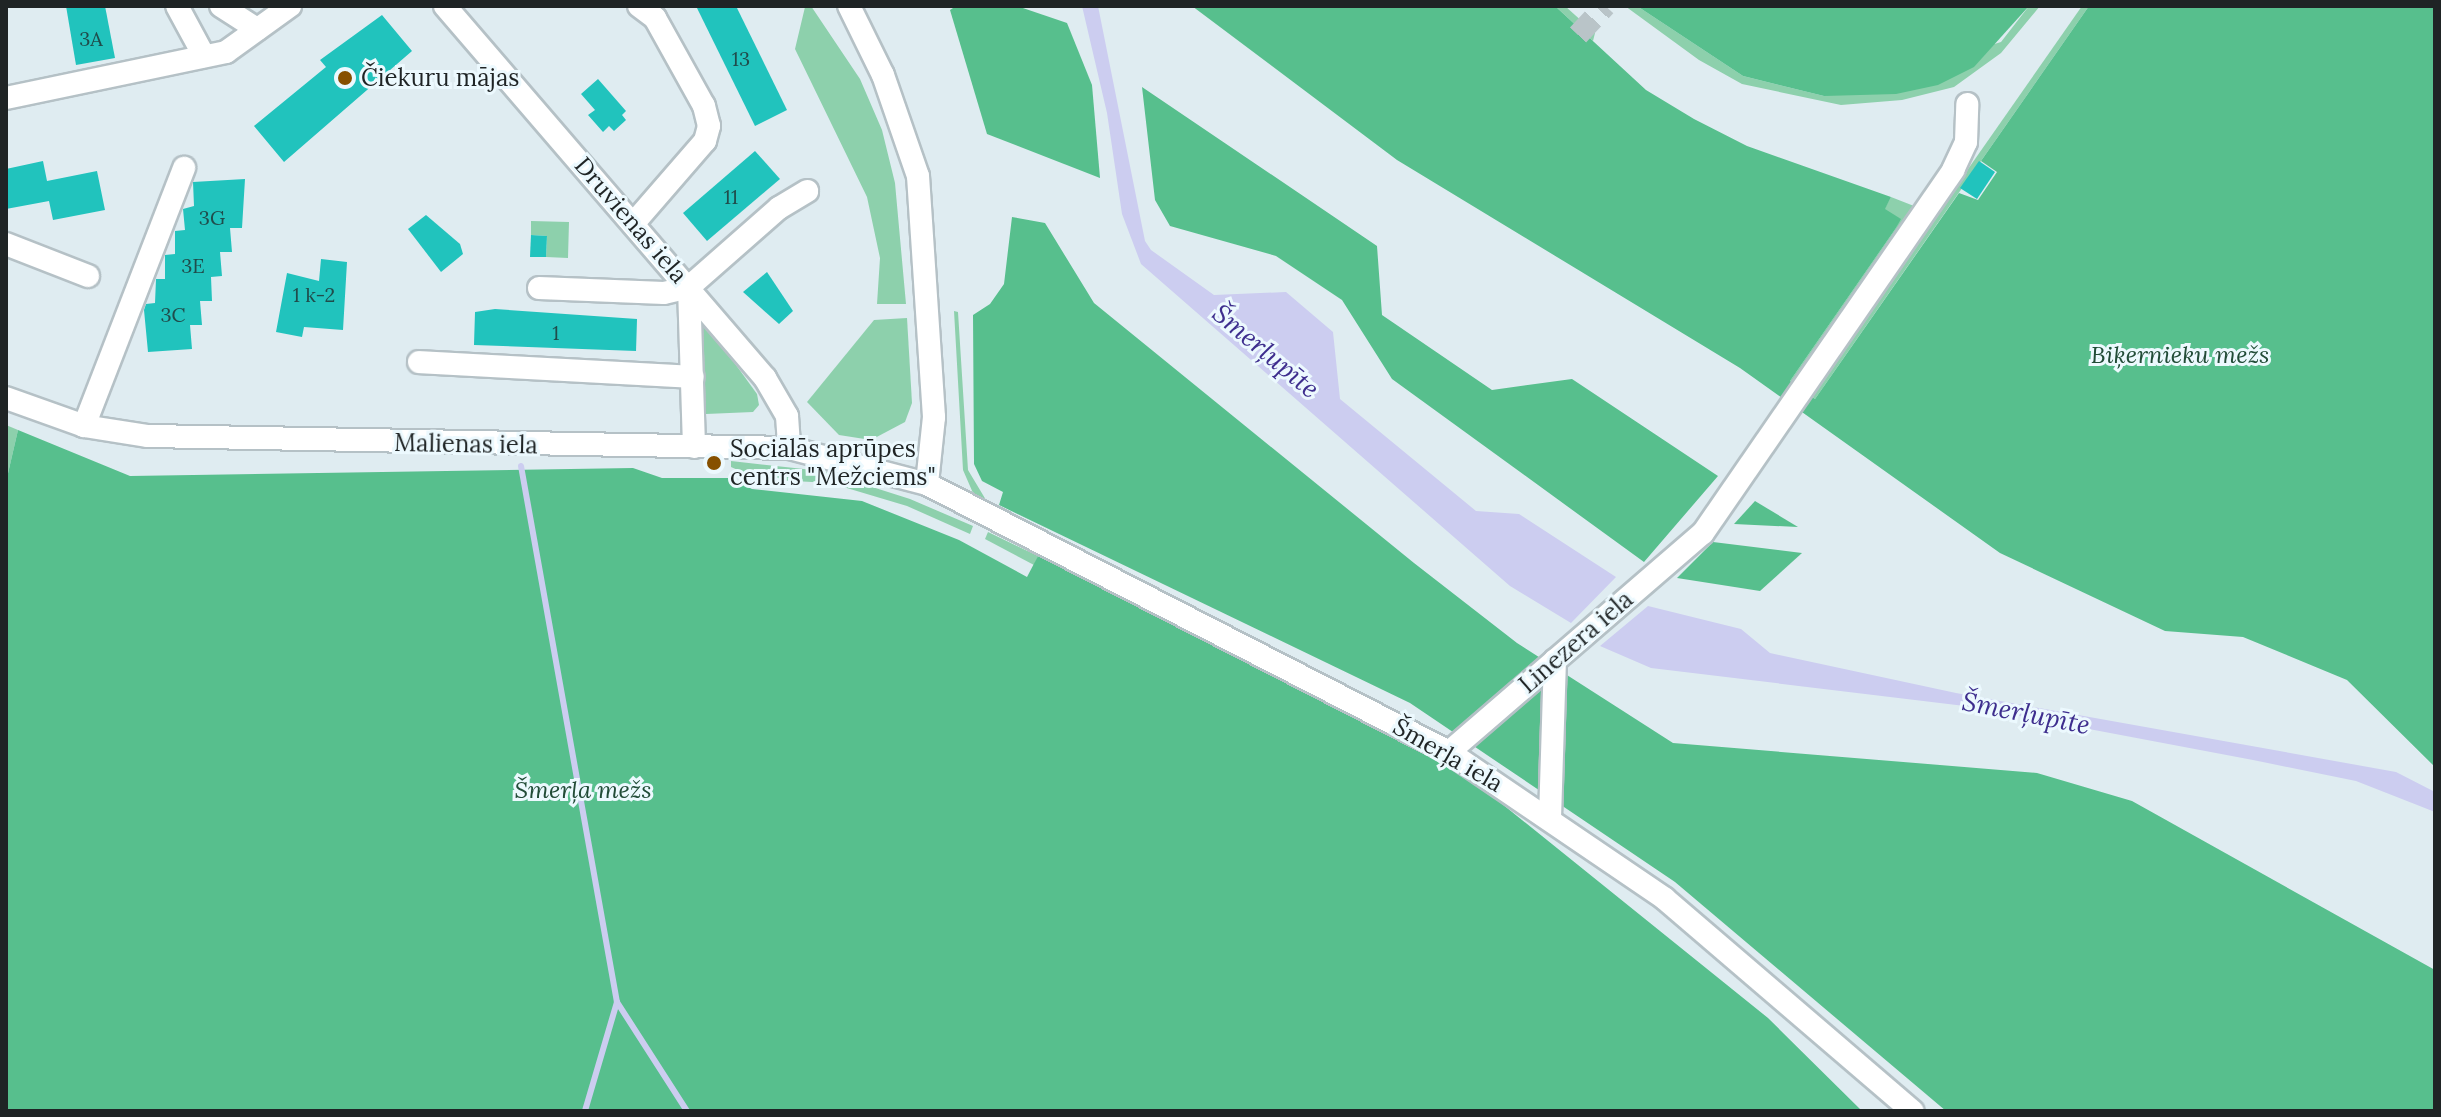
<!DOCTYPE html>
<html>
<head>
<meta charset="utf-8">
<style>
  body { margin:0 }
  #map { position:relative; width:2441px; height:1117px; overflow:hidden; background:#dfecf1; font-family:Lora,serif }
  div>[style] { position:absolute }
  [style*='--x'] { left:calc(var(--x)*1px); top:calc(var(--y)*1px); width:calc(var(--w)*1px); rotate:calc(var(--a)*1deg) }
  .green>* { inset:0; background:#8dd0ac }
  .forest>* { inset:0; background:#57bf8d }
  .water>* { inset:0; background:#cccdf0 }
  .stream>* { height:6px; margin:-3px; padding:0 3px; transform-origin:3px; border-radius:3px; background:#cccdf0 }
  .building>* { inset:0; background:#21c3bd }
  .minor-tunnel>* { height:22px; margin-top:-11px; transform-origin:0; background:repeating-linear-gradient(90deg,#b9c4c8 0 22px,transparent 0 33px) }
  .roads { filter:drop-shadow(2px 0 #b5c1c6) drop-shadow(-2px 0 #b5c1c6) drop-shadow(0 2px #b5c1c6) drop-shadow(0 -2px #b5c1c6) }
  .minor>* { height:22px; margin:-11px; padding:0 11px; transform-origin:11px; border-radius:11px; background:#fff }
  .dots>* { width:22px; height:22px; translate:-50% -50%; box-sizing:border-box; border:4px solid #ecf9fe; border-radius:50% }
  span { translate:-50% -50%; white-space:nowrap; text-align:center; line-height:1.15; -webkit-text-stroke:6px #ecf9fe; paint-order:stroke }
  .number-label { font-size:20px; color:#204c4b }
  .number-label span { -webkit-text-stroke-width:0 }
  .poi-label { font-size:24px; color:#1f2425 }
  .left { translate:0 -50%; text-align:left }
  .street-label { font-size:24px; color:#1f2425 }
  .park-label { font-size:24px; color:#214c37; font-style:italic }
  .water-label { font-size:26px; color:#3e2e8e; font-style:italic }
  .frame { position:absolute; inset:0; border:8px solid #1f2425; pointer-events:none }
</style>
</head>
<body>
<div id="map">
  <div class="green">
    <div style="clip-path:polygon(811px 6px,860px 79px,882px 130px,895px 183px,906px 304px,877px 304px,880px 258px,867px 197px,795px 49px,805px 7px)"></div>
    <div style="clip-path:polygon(1555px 6px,1565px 6px,1595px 33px,1593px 41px)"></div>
    <div style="clip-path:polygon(1625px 6px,1637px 6px,1743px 76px,1824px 96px,2001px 42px,2029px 6px,2040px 6px,2001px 53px,1954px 87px,1902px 100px,1841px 105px,1742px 84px,1699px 60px)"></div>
    <div style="clip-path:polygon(2082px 6px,2089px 6px,1815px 399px,1810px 395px)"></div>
    <div style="clip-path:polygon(1891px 197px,1914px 206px,1794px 384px,1790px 381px,1896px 228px,1900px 219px,1884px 210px)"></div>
    <div style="clip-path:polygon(531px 221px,569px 222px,568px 258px,546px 257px,547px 236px,531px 235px)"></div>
    <div style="clip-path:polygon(954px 311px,958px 312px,968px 470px,986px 500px,973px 493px,963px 470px)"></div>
    <div style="clip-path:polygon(702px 318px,757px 394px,759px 405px,753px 412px,706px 414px,701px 408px,696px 326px)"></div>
    <div style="clip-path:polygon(907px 318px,912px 403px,905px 422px,871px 440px,839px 435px,807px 402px,874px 320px)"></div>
    <div style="clip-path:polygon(6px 425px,18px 430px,6px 482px)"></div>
    <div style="clip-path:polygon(731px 461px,822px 471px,910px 499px,973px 526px,970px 534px,907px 506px,830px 483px,758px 479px,731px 467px)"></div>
    <div style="clip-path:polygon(988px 532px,1038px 556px,1034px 565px,985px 539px)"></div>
  </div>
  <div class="forest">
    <div style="clip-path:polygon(956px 6px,1017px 6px,1067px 23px,1092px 85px,1100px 178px,987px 134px,950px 10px)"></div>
    <div style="clip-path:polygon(1192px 6px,1555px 6px,1646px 90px,1694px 119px,1747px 146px,1891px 197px,1885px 209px,1901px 219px,1896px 228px,1790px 381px,1815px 399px,1959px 193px,1978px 200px,1997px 172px,1981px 161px,2089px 6px,2435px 6px,2435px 767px,2347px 680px,2243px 637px,2165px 631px,2000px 553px,1740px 368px,1397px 160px)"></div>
    <div style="clip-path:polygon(1637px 6px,2029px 6px,1974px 67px,1938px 85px,1896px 94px,1824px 96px,1743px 76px)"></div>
    <div style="clip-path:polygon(1142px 87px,1377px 246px,1382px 315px,1492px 390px,1572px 379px,1718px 476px,1644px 562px,1392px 379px,1342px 300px,1276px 256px,1170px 226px,1155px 200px)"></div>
    <div style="clip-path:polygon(1012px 217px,1045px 223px,1094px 303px,1414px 563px,1517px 643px,1673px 743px,2037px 773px,2132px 801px,2435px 970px,2435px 1111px,1946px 1111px,1675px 882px,1410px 703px,999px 505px,1003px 492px,982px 481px,974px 464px,973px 315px,990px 304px,1004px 284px)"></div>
    <div style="clip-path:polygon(18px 430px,130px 476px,633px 468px,662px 478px,730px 478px,752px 489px,862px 501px,959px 540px,1027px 577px,1038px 556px,1450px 762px,1768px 1018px,1862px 1111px,6px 1111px,6px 482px)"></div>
    <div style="clip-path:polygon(1755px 501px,1798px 527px,1734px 524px)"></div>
    <div style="clip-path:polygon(1713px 542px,1802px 553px,1760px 591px,1677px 578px)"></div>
  </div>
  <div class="water">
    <div style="clip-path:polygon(1082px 6px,1098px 6px,1145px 241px,1151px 250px,1214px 295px,1286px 292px,1333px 332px,1340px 399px,1476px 511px,1519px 514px,1616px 577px,1571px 623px,1510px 586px,1141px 264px,1122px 214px,1107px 113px)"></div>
    <div style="clip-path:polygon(1648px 606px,1741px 629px,1770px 653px,1956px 693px,2396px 772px,2435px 792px,2435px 812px,2356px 781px,2253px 760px,1973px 707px,1651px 668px,1600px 646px)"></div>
  </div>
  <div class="stream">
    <div style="--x:521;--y:466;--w:545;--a:79.85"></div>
    <div style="--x:617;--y:1002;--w:114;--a:106.4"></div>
    <div style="--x:617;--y:1002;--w:130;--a:57.3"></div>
  </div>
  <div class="building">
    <div style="clip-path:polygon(66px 6px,105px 6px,115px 58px,76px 65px)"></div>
    <div style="clip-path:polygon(696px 6px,736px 6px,787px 110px,755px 126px)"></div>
    <div style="clip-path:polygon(382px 15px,412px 51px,284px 162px,254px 126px,326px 67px,320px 60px)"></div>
    <div style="clip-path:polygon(598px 79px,626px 111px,622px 115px,626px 120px,614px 131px,609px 126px,603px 132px,588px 115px,595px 110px,581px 94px)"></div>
    <div style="clip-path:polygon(755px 151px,780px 179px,707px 241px,683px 213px)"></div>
    <div style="clip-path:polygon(43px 161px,47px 181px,97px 171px,105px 210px,53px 220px,49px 201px,6px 209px,6px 169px)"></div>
    <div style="clip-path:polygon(1979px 161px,1995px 172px,1977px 199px,1960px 188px)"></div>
    <div style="clip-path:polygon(245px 179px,242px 228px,230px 228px,232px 252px,220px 252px,222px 276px,211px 277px,212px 301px,200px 301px,202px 325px,190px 325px,192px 349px,148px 352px,144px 310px,146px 304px,155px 303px,156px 279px,165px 279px,165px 255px,175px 254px,175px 231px,185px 230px,183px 209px,194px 206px,193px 182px)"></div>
    <div style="clip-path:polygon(426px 215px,460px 244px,463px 254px,441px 272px,408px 229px)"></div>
    <div style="clip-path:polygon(531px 235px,547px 236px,546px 257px,530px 257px)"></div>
    <div style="clip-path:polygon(321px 259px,347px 262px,343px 330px,304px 327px,302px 337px,276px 332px,287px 273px,319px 281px)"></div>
    <div style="clip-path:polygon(767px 272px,793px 311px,779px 324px,743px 292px)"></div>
    <div style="clip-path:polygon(495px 309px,637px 319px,636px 351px,474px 345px,475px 312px)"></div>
  </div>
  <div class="minor-tunnel">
    <div style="--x:1578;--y:35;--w:40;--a:-47"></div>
  </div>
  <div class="roads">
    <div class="minor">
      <div style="--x:177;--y:6;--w:57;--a:61.6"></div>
      <div style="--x:221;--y:6;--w:43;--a:32.6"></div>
      <div style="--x:445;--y:6;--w:491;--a:49.3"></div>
      <div style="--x:765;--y:378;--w:44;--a:59.9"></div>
      <div style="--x:787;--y:416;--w:32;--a:86"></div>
      <div style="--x:849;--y:6;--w:77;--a:63.8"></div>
      <div style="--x:883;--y:75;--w:107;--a:70.9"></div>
      <div style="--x:918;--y:176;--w:242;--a:86.2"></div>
      <div style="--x:934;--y:417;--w:67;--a:96"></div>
      <div style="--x:6;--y:98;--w:225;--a:-11.8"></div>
      <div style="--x:226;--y:52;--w:79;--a:-35.7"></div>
      <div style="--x:633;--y:224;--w:110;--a:-49.1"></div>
      <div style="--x:705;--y:141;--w:16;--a:-75"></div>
      <div style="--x:709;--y:126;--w:21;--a:-104"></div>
      <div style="--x:704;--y:106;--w:101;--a:-119.1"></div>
      <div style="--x:655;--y:18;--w:20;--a:-143"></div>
      <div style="--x:6;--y:244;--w:88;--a:21.3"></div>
      <div style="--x:689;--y:287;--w:160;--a:88.2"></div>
      <div style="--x:539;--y:288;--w:125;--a:2.3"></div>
      <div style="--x:664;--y:293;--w:26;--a:-13"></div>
      <div style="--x:689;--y:287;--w:120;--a:-41.3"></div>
      <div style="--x:779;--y:208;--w:33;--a:-31"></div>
      <div style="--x:419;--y:362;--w:274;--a:3.1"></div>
      <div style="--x:6;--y:398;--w:83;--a:19.7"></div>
      <div style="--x:84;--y:426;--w:65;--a:8.9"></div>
      <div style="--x:148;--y:436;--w:641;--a:1.07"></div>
      <div style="--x:789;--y:448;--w:143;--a:14.6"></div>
      <div style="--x:927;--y:484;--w:587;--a:27.18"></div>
      <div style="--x:1449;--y:752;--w:261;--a:34.2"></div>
      <div style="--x:1665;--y:899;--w:326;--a:40.6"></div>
      <div style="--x:84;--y:426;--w:277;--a:-68.8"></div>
      <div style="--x:1449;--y:752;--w:335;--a:-40.8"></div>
      <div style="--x:1703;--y:533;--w:441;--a:-55.4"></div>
      <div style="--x:1953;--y:170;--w:31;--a:-65"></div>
      <div style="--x:1966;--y:142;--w:38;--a:-88"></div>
      <div style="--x:1550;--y:818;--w:158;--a:-88.2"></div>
    </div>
  </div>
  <div class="dots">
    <div style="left:345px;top:78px;background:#865000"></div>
    <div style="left:714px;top:463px;background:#865000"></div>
  </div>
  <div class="number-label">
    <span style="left:91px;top:38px">3A</span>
    <span style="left:741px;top:58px">13</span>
    <span style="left:731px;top:196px">11</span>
    <span style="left:212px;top:217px">3G</span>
    <span style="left:193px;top:265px">3E</span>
    <span style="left:314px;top:294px">1 k-2</span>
    <span style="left:173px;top:314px">3C</span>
    <span style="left:556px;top:332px">1</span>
  </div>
  <div class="poi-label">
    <span class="left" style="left:361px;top:78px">Čiekuru mājas</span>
    <span class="left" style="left:730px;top:463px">Sociālās aprūpes<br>centrs "Mežciems"</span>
  </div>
  <div class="street-label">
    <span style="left:631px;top:220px;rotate:49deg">Druvienas iela</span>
    <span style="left:466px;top:444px;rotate:1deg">Malienas iela</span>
    <span style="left:1576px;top:642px;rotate:-41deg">Linezera iela</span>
    <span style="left:1448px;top:755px;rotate:30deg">Šmerļa iela</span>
  </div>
  <div class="park-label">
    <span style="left:2180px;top:355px">Biķernieku mežs</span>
    <span style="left:583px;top:790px">Šmerļa mežs</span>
  </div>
  <div class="water-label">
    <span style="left:1266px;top:351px;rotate:40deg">Šmerļupīte</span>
    <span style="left:2026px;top:713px;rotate:11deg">Šmerļupīte</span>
  </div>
  <div class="frame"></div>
</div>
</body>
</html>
